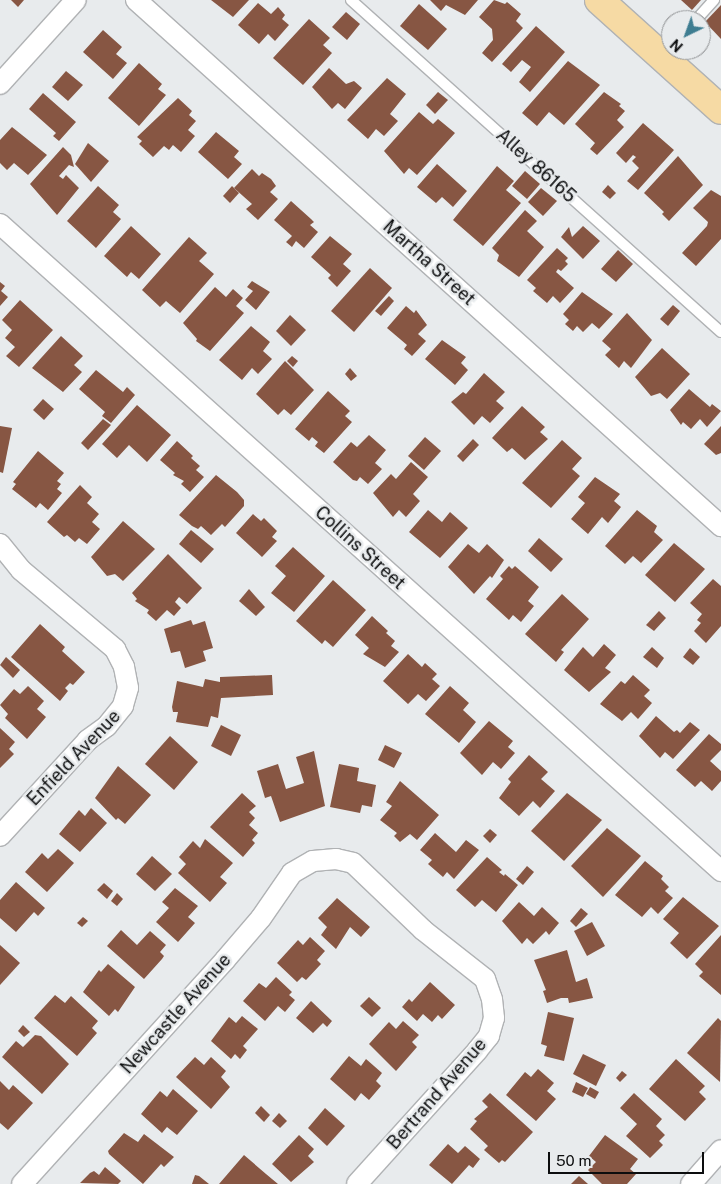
<!DOCTYPE html>
<html>
<head>
<meta charset="utf-8">
<style>
  body { margin:0 }
  #map { position:relative; width:721px; height:1184px; overflow:hidden; background:#e8ebed; font-family:"Public Sans",sans-serif }
  div>[style] { position:absolute }
  [style*='--x'] { left:calc(var(--x)*1px); top:calc(var(--y)*1px); width:calc(var(--w)*1px); rotate:calc(var(--a)*1deg) }
  .building>* { inset:0; background:#875643 }
  .roads { filter:drop-shadow(1px 0 #b0b2b4) drop-shadow(-1px 0 #b0b2b4) drop-shadow(0 1px #b0b2b4) drop-shadow(0 -1px #b0b2b4) }
  .lane>* { height:10px; margin:-5px; padding:0 5px; transform-origin:5px; border-radius:5px; background:#fff }
  .street>* { height:20px; margin:-10px; padding:0 10px; transform-origin:10px; border-radius:10px; background:#fff }
  .primary>* { height:28px; margin:-14px; padding:0 14px; transform-origin:14px; border-radius:14px; background:#f6daa4 }
  span { translate:-50% -50%; white-space:nowrap; text-align:center; line-height:1.15; -webkit-text-stroke:5px #e8ebed; paint-order:stroke }
  .street-label { font-size:18px; color:#0c0d0e }
  .north { position:absolute; left:661px; top:10px; width:50px; height:50px; box-sizing:border-box; background:#e8ebed; border:1px solid #909294; border-radius:50%; rotate:222deg; font-size:14px; font-weight:700; line-height:20px; text-align:center; color:#0c0d0e }
  .north::after { content:''; display:block; margin:auto; width:18px; height:22px; background:#3e7d91; clip-path:polygon(50% 0,100% 100%,50% 72%,0 100%) }
  .scale { position:absolute; left:548px; top:1152px; width:156px; height:22px; box-sizing:border-box; border:2px solid #0c0d0e; border-top:0; padding-left:6px; font-size:15px; line-height:18px; white-space:nowrap; color:#0c0d0e; -webkit-text-stroke:4px #e8ebed; paint-order:stroke }
</style>
</head>
<body>
<div id="map">
  <div class="building">
    <div style="clip-path:polygon(11px 0,24px 0,18px 7px)"></div>
    <div style="clip-path:polygon(211px 0,249px 0,233px 17px)"></div>
    <div style="clip-path:polygon(430px 0,478px 0,465px 15px,446px 5px,441px 11px)"></div>
    <div style="clip-path:polygon(494px 0,505px 4px,507px 2px,521px 14px,516px 21px,523px 28px,492px 62px,482px 53px,493px 40px,492px 29px,479px 17px)"></div>
    <div style="clip-path:polygon(681px 0,701px 0,692px 10px)"></div>
    <div style="clip-path:polygon(258px 3px,271px 14px,278px 7px,285px 15px,282px 19px,289px 25px,275px 41px,268px 34px,259px 44px,238px 25px)"></div>
    <div style="clip-path:polygon(419px 4px,447px 29px,428px 50px,400px 26px)"></div>
    <div style="clip-path:polygon(721px 5px,721px 39px,705px 22px)"></div>
    <div style="clip-path:polygon(346px 12px,360px 24px,347px 40px,332px 27px)"></div>
    <div style="clip-path:polygon(309px 19px,330px 38px,323px 45px,332px 53px,303px 85px,273px 58px)"></div>
    <div style="clip-path:polygon(536px 26px,565px 52px,530px 92px,519px 82px,531px 67px,522px 60px,511px 72px,502px 64px)"></div>
    <div style="clip-path:polygon(103px 30px,122px 47px,116px 54px,127px 63px,113px 79px,83px 52px)"></div>
    <div style="clip-path:polygon(568px 61px,600px 85px,564px 125px,549px 112px,537px 126px,522px 113px)"></div>
    <div style="clip-path:polygon(139px 63px,162px 84px,158px 89px,166px 95px,139px 126px,108px 98px)"></div>
    <div style="clip-path:polygon(329px 68px,346px 84px,354px 81px,362px 88px,345px 109px,338px 103px,332px 109px,312px 87px)"></div>
    <div style="clip-path:polygon(66px 71px,83px 85px,68px 101px,52px 87px)"></div>
    <div style="clip-path:polygon(387px 78px,406px 94px,390px 114px,398px 121px,384px 136px,376px 129px,368px 139px,347px 120px)"></div>
    <div style="clip-path:polygon(438px 92px,448px 100px,435px 114px,426px 105px)"></div>
    <div style="clip-path:polygon(604px 92px,621px 104px,619px 106px,625px 111px,617px 120px,624px 127px,597px 155px,590px 149px,595px 143px,575px 124px)"></div>
    <div style="clip-path:polygon(43px 93px,76px 122px,59px 141px,53px 136px,56px 133px,29px 109px)"></div>
    <div style="clip-path:polygon(178px 98px,192px 111px,189px 115px,196px 121px,188px 130px,195px 136px,181px 152px,173px 145px,169px 150px,164px 146px,153px 157px,139px 144px,142px 141px,137px 137px)"></div>
    <div style="clip-path:polygon(419px 112px,433px 124px,438px 119px,455px 133px,417px 175px,409px 168px,404px 174px,384px 151px)"></div>
    <div style="clip-path:polygon(643px 123px,674px 150px,638px 190px,627px 181px,639px 168px,632px 161px,636px 157px,633px 155px,626px 163px,616px 153px)"></div>
    <div style="clip-path:polygon(12px 127px,47px 155px,28px 175px,14px 163px,7px 170px,0 163px,0 140px)"></div>
    <div style="clip-path:polygon(216px 132px,239px 151px,234px 157px,242px 164px,228px 179px,198px 152px)"></div>
    <div style="clip-path:polygon(88px 143px,109px 161px,91px 182px,75px 164px)"></div>
    <div style="clip-path:polygon(63px 147px,71px 155px,74px 167px,69px 165px,59px 176px,63px 179px,66px 175px,79px 188px,57px 215px,30px 184px)"></div>
    <div style="clip-path:polygon(678px 156px,703px 185px,669px 221px,662px 214px,664px 212px,644px 193px)"></div>
    <div style="clip-path:polygon(437px 164px,467px 191px,453px 207px,442px 197px,436px 203px,417px 187px)"></div>
    <div style="clip-path:polygon(497px 166px,514px 181px,506px 190px,521px 203px,483px 246px,453px 220px)"></div>
    <div style="clip-path:polygon(252px 169px,259px 176px,262px 173px,271px 179px,276px 186px,270px 192px,278px 199px,258px 220px,246px 209px,252px 204px,234px 188px)"></div>
    <div style="clip-path:polygon(525px 171px,540px 184px,527px 199px,512px 186px)"></div>
    <div style="clip-path:polygon(608px 185px,616px 193px,610px 199px,602px 192px)"></div>
    <div style="clip-path:polygon(98px 186px,119px 205px,113px 212px,121px 219px,96px 248px,67px 221px)"></div>
    <div style="clip-path:polygon(232px 186px,239px 193px,230px 203px,223px 196px)"></div>
    <div style="clip-path:polygon(541px 188px,557px 201px,543px 216px,528px 202px)"></div>
    <div style="clip-path:polygon(711px 190px,721px 196px,721px 239px,696px 266px,682px 253px,707px 226px,708px 222px,693px 208px)"></div>
    <div style="clip-path:polygon(291px 201px,311px 219px,314px 222px,310px 225px,318px 232px,304px 248px,296px 241px,292px 247px,286px 242px,292px 236px,274px 220px)"></div>
    <div style="clip-path:polygon(525px 210px,537px 221px,527px 231px,544px 247px,519px 277px,497px 261px,499px 255px,492px 248px)"></div>
    <div style="clip-path:polygon(131px 226px,161px 254px,139px 279px,131px 272px,127px 277px,104px 256px)"></div>
    <div style="clip-path:polygon(583px 226px,600px 241px,583px 259px,561px 237px,569px 227px,572px 237px)"></div>
    <div style="clip-path:polygon(330px 236px,352px 254px,343px 264px,351px 271px,337px 287px,328px 278px,331px 275px,311px 257px)"></div>
    <div style="clip-path:polygon(189px 237px,207px 253px,199px 261px,214px 274px,180px 313px,166px 301px,160px 307px,142px 290px)"></div>
    <div style="clip-path:polygon(557px 248px,568px 258px,565px 261px,568px 264px,561px 271px,558px 269px,556px 272px,574px 288px,560px 303px,553px 296px,547px 303px,533px 291px,536px 288px,527px 280px)"></div>
    <div style="clip-path:polygon(618px 250px,633px 264px,616px 282px,601px 269px)"></div>
    <div style="clip-path:polygon(370px 268px,392px 288px,354px 332px,331px 311px)"></div>
    <div style="clip-path:polygon(252px 281px,270px 292px,256px 310px,245px 300px,253px 291px,247px 287px)"></div>
    <div style="clip-path:polygon(0 282px,5px 286px,1px 291px,8px 297px,0 306px)"></div>
    <div style="clip-path:polygon(215px 287px,226px 297px,233px 289px,243px 298px,236px 306px,244px 313px,210px 351px,196px 341px,197px 339px,183px 323px)"></div>
    <div style="clip-path:polygon(582px 292px,613px 314px,599px 329px,592px 323px,583px 332px,577px 326px,573px 331px,565px 324px,569px 320px,563px 314px)"></div>
    <div style="clip-path:polygon(389px 296px,394px 301px,381px 316px,375px 311px)"></div>
    <div style="clip-path:polygon(20px 300px,53px 330px,19px 367px,6px 356px,15px 347px,5px 338px,12px 330px,2px 320px)"></div>
    <div style="clip-path:polygon(673px 305px,680px 311px,668px 326px,660px 319px)"></div>
    <div style="clip-path:polygon(406px 306px,414px 313px,416px 310px,427px 325px,418px 334px,426px 341px,412px 356px,404px 349px,407px 345px,387px 328px)"></div>
    <div style="clip-path:polygon(627px 313px,652px 340px,631px 368px,624px 361px,619px 368px,605px 355px,611px 349px,602px 341px)"></div>
    <div style="clip-path:polygon(290px 315px,306px 330px,291px 346px,276px 331px)"></div>
    <div style="clip-path:polygon(251px 326px,270px 342px,263px 351px,272px 359px,258px 374px,252px 368px,242px 380px,219px 360px)"></div>
    <div style="clip-path:polygon(61px 336px,83px 356px,74px 365px,82px 372px,63px 392px,32px 368px)"></div>
    <div style="clip-path:polygon(442px 340px,466px 357px,461px 363px,468px 370px,455px 385px,425px 359px)"></div>
    <div style="clip-path:polygon(662px 348px,690px 374px,667px 399px,660px 393px,651px 396px,635px 377px)"></div>
    <div style="clip-path:polygon(292px 356px,298px 361px,293px 367px,287px 361px)"></div>
    <div style="clip-path:polygon(285px 361px,314px 390px,291px 415px,284px 409px,278px 415px,256px 394px)"></div>
    <div style="clip-path:polygon(350px 368px,357px 376px,351px 381px,345px 374px)"></div>
    <div style="clip-path:polygon(96px 370px,123px 392px,127px 387px,135px 395px,111px 423px,102px 416px,105px 412px,79px 389px)"></div>
    <div style="clip-path:polygon(484px 373px,505px 392px,496px 401px,504px 408px,490px 423px,482px 416px,474px 425px,451px 402px,463px 392px,466px 394px)"></div>
    <div style="clip-path:polygon(689px 389px,710px 407px,712px 404px,721px 411px,707px 427px,700px 419px,691px 429px,683px 422px,681px 425px,670px 410px)"></div>
    <div style="clip-path:polygon(328px 391px,350px 411px,345px 416px,352px 422px,324px 453px,315px 446px,318px 442px,312px 437px,309px 441px,295px 429px)"></div>
    <div style="clip-path:polygon(43px 399px,54px 409px,44px 420px,33px 410px)"></div>
    <div style="clip-path:polygon(137px 405px,171px 435px,147px 462px,129px 445px,117px 458px,102px 444px)"></div>
    <div style="clip-path:polygon(522px 406px,545px 427px,540px 432px,548px 439px,525px 460px,512px 448px,507px 452px,492px 438px)"></div>
    <div style="clip-path:polygon(103px 419px,111px 425px,88px 450px,81px 443px)"></div>
    <div style="clip-path:polygon(0 426px,12px 428px,3px 473px,0 472px)"></div>
    <div style="clip-path:polygon(721px 426px,721px 453px,716px 455px,704px 444px)"></div>
    <div style="clip-path:polygon(369px 435px,386px 450px,375px 463px,382px 469px,368px 484px,360px 477px,357px 481px,353px 480px,333px 462px,351px 442px,357px 447px)"></div>
    <div style="clip-path:polygon(425px 437px,441px 451px,424px 470px,408px 456px)"></div>
    <div style="clip-path:polygon(473px 439px,479px 445px,463px 462px,457px 456px)"></div>
    <div style="clip-path:polygon(562px 440px,582px 458px,572px 469px,580px 476px,551px 508px,522px 483px)"></div>
    <div style="clip-path:polygon(177px 441px,193px 456px,191px 458px,200px 466px,196px 470px,204px 477px,190px 492px,181px 484px,184px 481px,173px 475px,175px 473px,160px 460px)"></div>
    <div style="clip-path:polygon(38px 451px,64px 473px,57px 481px,61px 484px,57px 489px,62px 493px,48px 510px,40px 503px,36px 508px,12px 489px,16px 484px,13px 482px)"></div>
    <div style="clip-path:polygon(411px 462px,428px 477px,413px 494px,420px 501px,406px 517px,399px 510px,393px 517px,373px 493px,391px 474px,396px 479px)"></div>
    <div style="clip-path:polygon(216px 475px,237px 492px,244px 500px,244px 506px,225px 527px,222px 524px,211px 535px,201px 526px,198px 529px,192px 526px,179px 515px)"></div>
    <div style="clip-path:polygon(595px 477px,620px 494px,614px 501px,621px 507px,608px 523px,602px 517px,588px 534px,571px 519px,585px 503px,578px 497px)"></div>
    <div style="clip-path:polygon(80px 485px,92px 497px,87px 503px,99px 514px,92px 522px,100px 529px,87px 544px,79px 538px,75px 542px,67px 535px,64px 537px,47px 522px)"></div>
    <div style="clip-path:polygon(428px 510px,442px 522px,450px 512px,468px 528px,440px 558px,409px 532px)"></div>
    <div style="clip-path:polygon(637px 510px,657px 526px,654px 532px,663px 540px,641px 563px,633px 556px,625px 564px,605px 546px)"></div>
    <div style="clip-path:polygon(253px 514px,261px 521px,264px 518px,277px 531px,272px 537px,277px 541px,262px 557px,236px 533px)"></div>
    <div style="clip-path:polygon(123px 521px,155px 549px,123px 581px,115px 574px,107px 576px,91px 557px)"></div>
    <div style="clip-path:polygon(191px 530px,214px 549px,201px 563px,179px 544px)"></div>
    <div style="clip-path:polygon(539px 538px,563px 559px,551px 572px,528px 551px)"></div>
    <div style="clip-path:polygon(674px 543px,705px 569px,675px 602px,645px 575px)"></div>
    <div style="clip-path:polygon(468px 544px,479px 553px,487px 544px,504px 560px,492px 578px,490px 576px,474px 594px,448px 567px)"></div>
    <div style="clip-path:polygon(293px 547px,325px 576px,294px 612px,271px 593px,286px 576px,275px 566px)"></div>
    <div style="clip-path:polygon(168px 554px,202px 588px,187px 604px,179px 597px,175px 602px,181px 608px,174px 616px,167px 610px,156px 621px,147px 613px,149px 610px,135px 601px,137px 599px,132px 593px)"></div>
    <div style="clip-path:polygon(509px 566px,512px 569px,515px 566px,539px 587px,528px 601px,534px 606px,521px 622px,513px 615px,509px 620px,486px 599px,503px 579px,500px 576px)"></div>
    <div style="clip-path:polygon(713px 579px,721px 586px,721px 626px,706px 643px,694px 631px,701px 623px,697px 620px,702px 614px,690px 603px)"></div>
    <div style="clip-path:polygon(333px 580px,366px 610px,333px 647px,325px 640px,322px 644px,296px 621px)"></div>
    <div style="clip-path:polygon(249px 589px,265px 607px,256px 616px,239px 601px)"></div>
    <div style="clip-path:polygon(562px 594px,589px 619px,561px 650px,564px 652px,556px 662px,525px 634px)"></div>
    <div style="clip-path:polygon(659px 611px,666px 618px,654px 631px,646px 625px)"></div>
    <div style="clip-path:polygon(372px 616px,388px 631px,386px 633px,395px 641px,391px 646px,399px 652px,385px 667px,363px 654px,369px 648px,355px 635px)"></div>
    <div style="clip-path:polygon(191px 620px,193px 625px,205px 621px,213px 648px,203px 651px,206px 661px,185px 668px,180px 651px,171px 653px,164px 629px)"></div>
    <div style="clip-path:polygon(40px 624px,65px 647px,62px 651px,85px 672px,73px 685px,70px 683px,65px 688px,68px 691px,60px 701px,11px 657px)"></div>
    <div style="clip-path:polygon(604px 644px,616px 655px,605px 668px,611px 672px,589px 692px,564px 670px,583px 647px,593px 657px)"></div>
    <div style="clip-path:polygon(652px 647px,664px 658px,657px 668px,643px 657px)"></div>
    <div style="clip-path:polygon(690px 648px,700px 657px,693px 665px,683px 657px)"></div>
    <div style="clip-path:polygon(408px 654px,422px 667px,425px 663px,437px 674px,432px 679px,440px 686px,426px 701px,418px 694px,408px 704px,383px 681px)"></div>
    <div style="clip-path:polygon(6px 657px,20px 670px,13px 678px,0 665px)"></div>
    <div style="clip-path:polygon(272px 675px,273px 695px,221px 698px,218px 718px,211px 716px,208px 727px,176px 722px,178px 712px,173px 712px,172px 707px,177px 681px,203px 687px,205px 679px,220px 682px,220px 677px)"></div>
    <div style="clip-path:polygon(633px 675px,650px 690px,644px 696px,652px 703px,638px 719px,631px 712px,622px 721px,600px 704px,621px 681px,625px 684px)"></div>
    <div style="clip-path:polygon(28px 686px,44px 701px,37px 709px,46px 717px,27px 739px,5px 718px,8px 714px,0 705px,14px 689px,20px 694px)"></div>
    <div style="clip-path:polygon(450px 686px,469px 703px,463px 710px,476px 722px,459px 743px,425px 714px)"></div>
    <div style="clip-path:polygon(656px 716px,674px 732px,677px 730px,680px 733px,690px 722px,700px 730px,673px 759px,665px 752px,660px 758px,639px 736px)"></div>
    <div style="clip-path:polygon(489px 721px,513px 741px,508px 747px,515px 753px,501px 769px,493px 762px,482px 775px,460px 753px)"></div>
    <div style="clip-path:polygon(221px 725px,241px 735px,231px 756px,211px 746px)"></div>
    <div style="clip-path:polygon(0 728px,15px 742px,9px 749px,14px 754px,0 768px)"></div>
    <div style="clip-path:polygon(709px 734px,721px 744px,721px 750px,710px 761px,721px 771px,721px 781px,712px 791px,701px 781px,695px 787px,676px 770px)"></div>
    <div style="clip-path:polygon(170px 736px,198px 762px,174px 790px,145px 764px)"></div>
    <div style="clip-path:polygon(385px 745px,402px 753px,394px 768px,378px 760px)"></div>
    <div style="clip-path:polygon(314px 751px,325px 806px,280px 822px,271px 796px,265px 798px,257px 771px,278px 764px,286px 789px,304px 783px,296px 757px)"></div>
    <div style="clip-path:polygon(529px 755px,548px 772px,541px 779px,555px 791px,540px 808px,533px 801px,519px 816px,499px 798px,511px 782px,508px 779px)"></div>
    <div style="clip-path:polygon(339px 764px,359px 768px,357px 781px,376px 785px,372px 807px,362px 805px,360px 813px,330px 807px)"></div>
    <div style="clip-path:polygon(118px 766px,151px 795px,125px 824px,118px 818px,116px 820px,95px 798px)"></div>
    <div style="clip-path:polygon(400px 781px,439px 815px,417px 840px,410px 834px,400px 842px,394px 836px,397px 833px,380px 820px,392px 806px,386px 802px)"></div>
    <div style="clip-path:polygon(242px 793px,256px 806px,249px 812px,255px 818px,249px 825px,258px 833px,252px 840px,255px 843px,243px 857px,210px 827px)"></div>
    <div style="clip-path:polygon(567px 793px,602px 820px,564px 861px,531px 831px)"></div>
    <div style="clip-path:polygon(91px 808px,107px 823px,80px 852px,59px 834px,79px 810px,85px 816px)"></div>
    <div style="clip-path:polygon(607px 828px,641px 856px,603px 897px,571px 866px)"></div>
    <div style="clip-path:polygon(490px 829px,497px 835px,490px 843px,483px 836px)"></div>
    <div style="clip-path:polygon(435px 833px,456px 852px,466px 840px,479px 850px,454px 879px,447px 872px,443px 877px,428px 864px,432px 860px,420px 850px)"></div>
    <div style="clip-path:polygon(205px 839px,233px 863px,220px 877px,227px 883px,210px 902px,178px 873px,186px 864px,179px 857px,193px 841px,200px 848px)"></div>
    <div style="clip-path:polygon(58px 849px,74px 863px,47px 892px,25px 872px,42px 853px,48px 859px)"></div>
    <div style="clip-path:polygon(152px 856px,172px 874px,155px 891px,136px 874px)"></div>
    <div style="clip-path:polygon(487px 857px,502px 870px,499px 872px,504px 876px,505px 874px,518px 885px,496px 912px,482px 900px,475px 907px,456px 890px)"></div>
    <div style="clip-path:polygon(645px 861px,663px 876px,661px 879px,669px 887px,665px 891px,673px 898px,658px 914px,651px 907px,642px 917px,615px 895px)"></div>
    <div style="clip-path:polygon(527px 866px,534px 872px,523px 885px,516px 879px)"></div>
    <div style="clip-path:polygon(16px 882px,45px 908px,38px 916px,34px 912px,16px 932px,0 918px,0 900px)"></div>
    <div style="clip-path:polygon(104px 883px,113px 891px,107px 899px,97px 890px)"></div>
    <div style="clip-path:polygon(175px 888px,198px 906px,188px 917px,195px 923px,178px 942px,156px 922px,169px 908px,162px 902px)"></div>
    <div style="clip-path:polygon(117px 893px,123px 899px,117px 906px,111px 901px)"></div>
    <div style="clip-path:polygon(683px 897px,719px 926px,687px 959px,670px 943px,679px 933px,663px 919px)"></div>
    <div style="clip-path:polygon(337px 898px,370px 927px,361px 937px,350px 927px,336px 949px,321px 935px,327px 927px,318px 918px)"></div>
    <div style="clip-path:polygon(519px 902px,534px 916px,542px 907px,559px 923px,549px 935px,546px 931px,533px 944px,527px 938px,522px 944px,502px 921px)"></div>
    <div style="clip-path:polygon(581px 908px,588px 914px,576px 927px,570px 921px)"></div>
    <div style="clip-path:polygon(83px 917px,88px 921px,82px 927px,77px 923px)"></div>
    <div style="clip-path:polygon(592px 922px,605px 946px,587px 956px,574px 931px)"></div>
    <div style="clip-path:polygon(121px 930px,137px 945px,150px 931px,166px 945px,160px 952px,164px 956px,162px 959px,144px 979px,107px 946px)"></div>
    <div style="clip-path:polygon(721px 935px,721px 995px,699px 976px,703px 972px,695px 964px)"></div>
    <div style="clip-path:polygon(310px 937px,325px 951px,317px 960px,321px 964px,306px 980px,302px 977px,297px 982px,277px 963px,298px 940px,303px 945px)"></div>
    <div style="clip-path:polygon(0 945px,20px 963px,0 985px)"></div>
    <div style="clip-path:polygon(567px 950px,576px 982px,587px 978px,593px 998px,569px 1003px,568px 998px,561px 998px,547px 1003px,543px 991px,546px 990px,534px 960px)"></div>
    <div style="clip-path:polygon(108px 964px,135px 987px,118px 1012px,115px 1009px,109px 1016px,83px 992px,99px 970px,101px 972px)"></div>
    <div style="clip-path:polygon(276px 977px,292px 992px,289px 995px,295px 1000px,285px 1012px,278px 1006px,265px 1021px,243px 1001px,259px 983px,266px 988px)"></div>
    <div style="clip-path:polygon(430px 982px,455px 1005px,442px 1019px,438px 1015px,432px 1022px,423px 1014px,417px 1021px,402px 1007px,409px 999px,412px 1002px)"></div>
    <div style="clip-path:polygon(55px 995px,65px 1003px,71px 996px,98px 1021px,92px 1028px,97px 1033px,77px 1056px,34px 1018px)"></div>
    <div style="clip-path:polygon(369px 997px,381px 1008px,372px 1017px,360px 1006px)"></div>
    <div style="clip-path:polygon(311px 1001px,332px 1021px,327px 1027px,323px 1023px,313px 1033px,296px 1018px)"></div>
    <div style="clip-path:polygon(548px 1012px,574px 1018px,564px 1061px,544px 1056px,547px 1046px,541px 1044px)"></div>
    <div style="clip-path:polygon(242px 1016px,258px 1029px,243px 1046px,247px 1050px,240px 1059px,235px 1054px,231px 1059px,211px 1041px,229px 1017px,236px 1023px)"></div>
    <div style="clip-path:polygon(718px 1018px,721px 1021px,720px 1082px,687px 1053px)"></div>
    <div style="clip-path:polygon(403px 1021px,419px 1035px,412px 1042px,417px 1047px,396px 1071px,369px 1044px,389px 1022px,396px 1029px)"></div>
    <div style="clip-path:polygon(23px 1025px,30px 1032px,24px 1037px,18px 1031px)"></div>
    <div style="clip-path:polygon(35px 1035px,41px 1036px,69px 1064px,42px 1094px,2px 1057px,16px 1041px,23px 1047px)"></div>
    <div style="clip-path:polygon(583px 1054px,606px 1065px,596px 1086px,573px 1074px)"></div>
    <div style="clip-path:polygon(349px 1056px,361px 1066px,366px 1059px,382px 1073px,376px 1081px,381px 1086px,369px 1100px,361px 1093px,355px 1101px,330px 1079px)"></div>
    <div style="clip-path:polygon(195px 1057px,204px 1065px,211px 1057px,226px 1071px,221px 1077px,230px 1087px,211px 1109px,176px 1077px)"></div>
    <div style="clip-path:polygon(676px 1059px,705px 1086px,699px 1092px,706px 1099px,685px 1121px,649px 1089px)"></div>
    <div style="clip-path:polygon(538px 1069px,554px 1083px,547px 1091px,556px 1099px,536px 1121px,506px 1095px,525px 1072px,531px 1077px)"></div>
    <div style="clip-path:polygon(622px 1071px,627px 1075px,620px 1082px,616px 1078px)"></div>
    <div style="clip-path:polygon(0 1081px,9px 1090px,13px 1085px,33px 1103px,8px 1130px,0 1123px)"></div>
    <div style="clip-path:polygon(576px 1082px,588px 1088px,583px 1097px,572px 1092px)"></div>
    <div style="clip-path:polygon(590px 1087px,599px 1092px,595px 1099px,586px 1094px)"></div>
    <div style="clip-path:polygon(173px 1089px,198px 1111px,177px 1135px,167px 1127px,162px 1133px,141px 1114px,160px 1091px,167px 1097px)"></div>
    <div style="clip-path:polygon(490px 1093px,533px 1132px,505px 1162px,502px 1160px,499px 1163px,484px 1150px,488px 1146px,470px 1129px,477px 1121px,474px 1119px,488px 1107px,482px 1101px)"></div>
    <div style="clip-path:polygon(634px 1093px,662px 1119px,656px 1126px,665px 1135px,659px 1141px,663px 1145px,650px 1158px,626px 1136px,637px 1124px,620px 1108px)"></div>
    <div style="clip-path:polygon(261px 1106px,270px 1115px,264px 1122px,255px 1113px)"></div>
    <div style="clip-path:polygon(325px 1108px,345px 1126px,327px 1146px,308px 1128px)"></div>
    <div style="clip-path:polygon(279px 1113px,287px 1121px,280px 1128px,272px 1121px)"></div>
    <div style="clip-path:polygon(124px 1133px,138px 1142px,144px 1134px,174px 1157px,164px 1167px,161px 1164px,143px 1184px,109px 1154px,108px 1151px)"></div>
    <div style="clip-path:polygon(299px 1135px,314px 1149px,308px 1156px,314px 1162px,291px 1182px,272px 1164px)"></div>
    <div style="clip-path:polygon(605px 1135px,638px 1159px,630px 1169px,636px 1174px,627px 1184px,602px 1184px,588px 1170px,596px 1162px,589px 1156px)"></div>
    <div style="clip-path:polygon(448px 1144px,458px 1153px,465px 1146px,480px 1159px,473px 1168px,469px 1165px,452px 1184px,429px 1165px)"></div>
    <div style="clip-path:polygon(244px 1155px,266px 1174px,278px 1184px,219px 1184px)"></div>
    <div style="clip-path:polygon(105px 1167px,121px 1181px,118px 1184px,80px 1183px,90px 1173px,94px 1171px,99px 1175px)"></div>
    <div style="clip-path:polygon(195px 1175px,199px 1176px,209px 1184px,192px 1184px)"></div>
    <div style="clip-path:polygon(579px 1176px,588px 1184px,571px 1184px)"></div>
  </div>
  <div class="roads">
    <div class="lane">
      <div style="--x:351;--y:0;--w:497;--a:41.9"></div>
      <div style="--x:696;--y:20;--w:27;--a:-48"></div>
    </div>
    <div class="street">
      <div style="--x:136;--y:0;--w:787;--a:41.96"></div>
      <div style="--x:0;--y:84;--w:113;--a:-47.9"></div>
      <div style="--x:0;--y:224;--w:969;--a:41.9"></div>
      <div style="--x:0;--y:544;--w:33;--a:51"></div>
      <div style="--x:21;--y:570;--w:123;--a:40"></div>
      <div style="--x:115;--y:649;--w:20;--a:63"></div>
      <div style="--x:124;--y:667;--w:21;--a:79"></div>
      <div style="--x:128;--y:688;--w:19;--a:106"></div>
      <div style="--x:123;--y:706;--w:26;--a:129"></div>
      <div style="--x:107;--y:726;--w:24;--a:144"></div>
      <div style="--x:88;--y:740;--w:130;--a:132.5"></div>
      <div style="--x:22;--y:1184;--w:302;--a:-47.8"></div>
      <div style="--x:225;--y:960;--w:55;--a:-49.4"></div>
      <div style="--x:261;--y:918;--w:55;--a:-55.4"></div>
      <div style="--x:292;--y:873;--w:24;--a:-30"></div>
      <div style="--x:313;--y:861;--w:23;--a:-5"></div>
      <div style="--x:336;--y:859;--w:17;--a:13"></div>
      <div style="--x:353;--y:863;--w:97;--a:43.7"></div>
      <div style="--x:423;--y:930;--w:79;--a:38.3"></div>
      <div style="--x:485;--y:979;--w:21;--a:71"></div>
      <div style="--x:492;--y:999;--w:19;--a:84"></div>
      <div style="--x:494;--y:1018;--w:19;--a:106"></div>
      <div style="--x:489;--y:1036;--w:19;--a:129"></div>
      <div style="--x:477;--y:1051;--w:179;--a:132.1"></div>
      <div style="--x:691;--y:1184;--w:45;--a:-48.6"></div>
    </div>
    <div class="primary">
      <div style="--x:599;--y:0;--w:164;--a:42"></div>
    </div>
  </div>
  <div class="street-label">
    <span style="left:536px;top:166px;rotate:42deg">Alley 86165</span>
    <span style="left:429px;top:263px;rotate:42deg">Martha Street</span>
    <span style="left:360px;top:548px;rotate:42deg">Collins Street</span>
    <span style="left:74px;top:758px;rotate:-46deg">Enfield Avenue</span>
    <span style="left:176px;top:1014px;rotate:-48deg">Newcastle Avenue</span>
    <span style="left:437px;top:1094px;rotate:-49deg">Bertrand Avenue</span>
  </div>
  <div class="north">N</div>
  <div class="scale">50 m</div>
</div>
</body>
</html>
